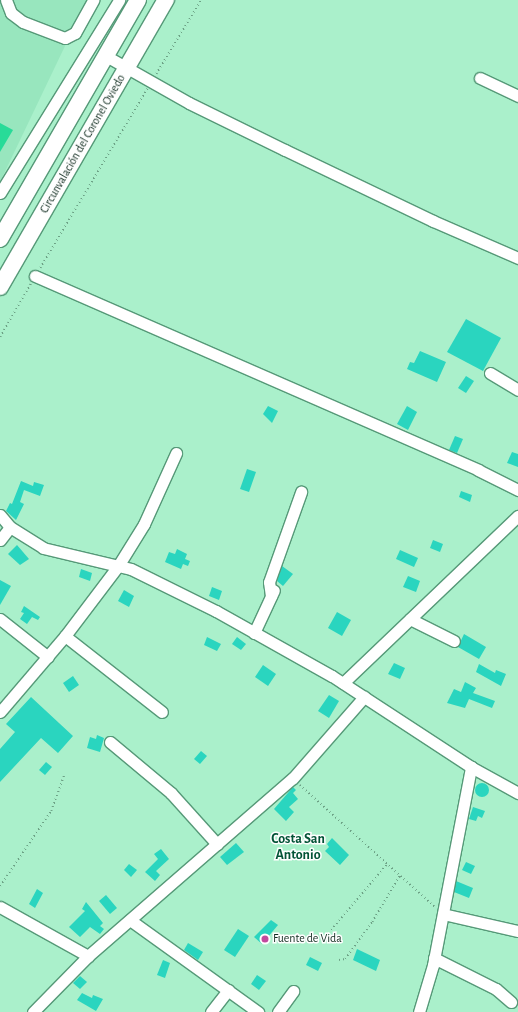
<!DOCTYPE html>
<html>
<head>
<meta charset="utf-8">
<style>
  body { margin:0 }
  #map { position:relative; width:518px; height:1012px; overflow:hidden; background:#aaf0cb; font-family:"Alegreya Sans",sans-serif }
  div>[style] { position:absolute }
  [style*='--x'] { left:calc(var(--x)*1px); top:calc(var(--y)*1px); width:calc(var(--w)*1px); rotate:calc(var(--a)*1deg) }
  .built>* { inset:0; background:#98e6be }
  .water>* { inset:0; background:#28db98 }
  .building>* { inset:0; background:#2ad5bf }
  .round { border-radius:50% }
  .path>* { height:1.5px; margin-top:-0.75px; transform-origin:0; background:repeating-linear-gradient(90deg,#6ca185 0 1px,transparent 0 4px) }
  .roads { filter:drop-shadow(1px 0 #569978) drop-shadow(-1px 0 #569978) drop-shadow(0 1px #569978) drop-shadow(0 -1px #569978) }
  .minor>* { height:11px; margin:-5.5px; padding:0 5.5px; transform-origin:5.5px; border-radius:5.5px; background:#fff }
  .highway>* { height:16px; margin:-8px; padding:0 8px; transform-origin:8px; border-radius:8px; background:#fff }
  .dots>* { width:11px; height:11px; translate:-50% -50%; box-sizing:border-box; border:2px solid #fefefe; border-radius:50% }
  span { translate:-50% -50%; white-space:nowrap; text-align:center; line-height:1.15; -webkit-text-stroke:3px #fefefe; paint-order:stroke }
  .street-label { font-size:12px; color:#112d20 }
  .poi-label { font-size:12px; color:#112d20 }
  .left { translate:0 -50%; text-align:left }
  .quarter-label { font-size:14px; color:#025336; font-weight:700 }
</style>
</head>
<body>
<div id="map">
  <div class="built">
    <div style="clip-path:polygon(0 0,87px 0,0 182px)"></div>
  </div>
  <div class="water">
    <div style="clip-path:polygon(0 123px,13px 130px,0 152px)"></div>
  </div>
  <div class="building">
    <div style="clip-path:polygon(466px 319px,501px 338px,483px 371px,447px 352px)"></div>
    <div style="clip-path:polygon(420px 351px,446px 362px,437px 382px,407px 369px,410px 362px,414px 363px)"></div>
    <div style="clip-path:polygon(466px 376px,474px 381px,466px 393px,458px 388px)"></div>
    <div style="clip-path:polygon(268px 406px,278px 411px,272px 423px,263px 414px)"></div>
    <div style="clip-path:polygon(407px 406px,417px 412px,408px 430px,397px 424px)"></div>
    <div style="clip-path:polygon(455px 436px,463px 439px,457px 453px,449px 450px)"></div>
    <div style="clip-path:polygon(512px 452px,518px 454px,518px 467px,507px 463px)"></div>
    <div style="clip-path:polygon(247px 469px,256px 472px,249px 492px,240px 489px)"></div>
    <div style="clip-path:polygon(21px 481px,33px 486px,34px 482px,44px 485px,40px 496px,24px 490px,20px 502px,24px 504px,16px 520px,6px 511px,10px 503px,12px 504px)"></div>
    <div style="clip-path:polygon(461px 491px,472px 495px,470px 502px,459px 497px)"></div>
    <div style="clip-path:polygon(433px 540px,443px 544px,440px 552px,430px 548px)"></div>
    <div style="clip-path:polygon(17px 545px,29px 559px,20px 565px,8px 554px)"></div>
    <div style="clip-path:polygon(177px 549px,187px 554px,185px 559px,190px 561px,188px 566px,183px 564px,181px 569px,165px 562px,169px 552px,175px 554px)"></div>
    <div style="clip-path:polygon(400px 550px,418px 558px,414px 567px,396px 559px)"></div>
    <div style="clip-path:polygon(282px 566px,293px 574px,283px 586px,277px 581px)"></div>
    <div style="clip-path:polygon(81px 569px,92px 573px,90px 581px,79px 577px)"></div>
    <div style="clip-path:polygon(408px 576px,420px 581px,416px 592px,403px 587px)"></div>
    <div style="clip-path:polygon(0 580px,11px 586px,0 605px)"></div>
    <div style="clip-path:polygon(212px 587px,222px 591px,219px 600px,209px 596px)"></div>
    <div style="clip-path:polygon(124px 590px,134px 596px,129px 607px,118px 601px)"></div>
    <div style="clip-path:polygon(24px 606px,40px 617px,38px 620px,32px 617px,27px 624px,20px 619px,24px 613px,21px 612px)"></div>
    <div style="clip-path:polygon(337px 612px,351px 620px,342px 636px,328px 628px)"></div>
    <div style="clip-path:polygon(464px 634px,486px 647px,479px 659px,458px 647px)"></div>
    <div style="clip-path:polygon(207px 637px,221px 644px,217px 651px,204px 645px)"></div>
    <div style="clip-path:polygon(237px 637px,246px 644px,241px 650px,232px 644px)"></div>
    <div style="clip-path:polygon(394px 663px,405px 668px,400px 679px,388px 674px)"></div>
    <div style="clip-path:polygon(479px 664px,495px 673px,496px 670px,506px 674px,501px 686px,476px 672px)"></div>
    <div style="clip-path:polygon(263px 665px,276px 674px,268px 686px,255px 677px)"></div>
    <div style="clip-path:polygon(73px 676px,79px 685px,69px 692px,63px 683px)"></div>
    <div style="clip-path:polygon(465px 682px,476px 688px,473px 693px,495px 701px,492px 708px,469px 699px,465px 708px,447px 703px,454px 689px,461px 692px)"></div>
    <div style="clip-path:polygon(329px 695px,339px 701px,329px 718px,318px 711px)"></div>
    <div style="clip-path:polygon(31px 697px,73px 736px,58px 753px,41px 738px,0 782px,0 749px,15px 732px,6px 724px)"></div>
    <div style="clip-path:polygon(97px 735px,104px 738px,100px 752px,87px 748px,90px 737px,96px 739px)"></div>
    <div style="clip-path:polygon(201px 751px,207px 756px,200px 764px,194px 759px)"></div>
    <div style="clip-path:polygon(46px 762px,52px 767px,45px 775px,39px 770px)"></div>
    <div class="round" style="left:475px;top:783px;width:14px;height:14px"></div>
    <div style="clip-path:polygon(293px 787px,296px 790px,293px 793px,298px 799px,289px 807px,294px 812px,286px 821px,274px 809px)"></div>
    <div style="clip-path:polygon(473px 807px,485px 811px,482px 818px,478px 816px,476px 821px,469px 819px)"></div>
    <div style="clip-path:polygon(332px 838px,349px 855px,340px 865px,325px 851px,329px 847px,327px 844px)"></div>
    <div style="clip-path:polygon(236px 843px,244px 852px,227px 865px,220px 857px)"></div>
    <div style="clip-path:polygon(161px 849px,169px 859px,156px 871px,160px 875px,155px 881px,145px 872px,158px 859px,154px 854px)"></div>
    <div style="clip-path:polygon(466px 862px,475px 866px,471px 874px,462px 870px)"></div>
    <div style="clip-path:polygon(129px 864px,137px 870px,131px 877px,124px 870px)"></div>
    <div style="clip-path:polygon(456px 881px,473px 888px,469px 898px,454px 892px)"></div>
    <div style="clip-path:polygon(37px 889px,43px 893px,35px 908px,29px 904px)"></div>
    <div style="clip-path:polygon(106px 895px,117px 908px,110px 914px,99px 901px)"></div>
    <div style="clip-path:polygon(86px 902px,103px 923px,100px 926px,104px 929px,100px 934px,90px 927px,80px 937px,69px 927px,85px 911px,82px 909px)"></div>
    <div style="clip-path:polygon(271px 920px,278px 925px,262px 944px,254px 937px)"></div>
    <div style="clip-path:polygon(238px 929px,249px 936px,235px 957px,224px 950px)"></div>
    <div style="clip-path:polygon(188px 943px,203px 952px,198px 960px,184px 950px)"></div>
    <div style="clip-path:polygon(357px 949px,380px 960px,376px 971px,353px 960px)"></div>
    <div style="clip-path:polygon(310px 957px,322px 963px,318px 971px,306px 965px)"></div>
    <div style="clip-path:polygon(163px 960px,170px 963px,165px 978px,157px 975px)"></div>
    <div style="clip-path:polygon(257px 975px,266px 981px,259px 990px,251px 984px)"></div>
    <div style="clip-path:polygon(80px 976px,87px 982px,80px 989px,73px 983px)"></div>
    <div style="clip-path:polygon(82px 993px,92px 998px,93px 995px,103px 999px,96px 1011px,77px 1000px)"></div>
  </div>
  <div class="path">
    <div style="--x:156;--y:74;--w:87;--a:-58.7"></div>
    <div style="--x:40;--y:268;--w:209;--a:-59.1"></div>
    <div style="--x:0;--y:337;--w:62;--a:-60.1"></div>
    <div style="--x:300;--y:785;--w:182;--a:42.1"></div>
    <div style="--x:0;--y:886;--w:91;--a:-55.8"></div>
    <div style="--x:51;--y:811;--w:38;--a:-70"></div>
    <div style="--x:331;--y:930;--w:87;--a:-49.7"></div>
    <div style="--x:339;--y:960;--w:6;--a:-9"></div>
    <div style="--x:345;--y:959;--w:46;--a:-53.9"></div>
    <div style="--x:372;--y:922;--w:55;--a:-59.2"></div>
  </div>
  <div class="roads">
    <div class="minor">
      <div style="--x:6;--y:0;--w:14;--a:69"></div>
      <div style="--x:11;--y:13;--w:15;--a:37"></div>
      <div style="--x:23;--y:22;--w:45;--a:20.9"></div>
      <div style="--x:65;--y:38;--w:11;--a:-27"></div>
      <div style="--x:75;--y:33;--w:38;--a:-61"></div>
      <div style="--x:106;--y:56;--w:95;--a:29.5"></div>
      <div style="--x:189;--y:103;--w:107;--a:26.1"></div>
      <div style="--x:285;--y:150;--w:164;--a:25.6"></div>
      <div style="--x:433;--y:221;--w:93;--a:23.5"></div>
      <div style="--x:480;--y:78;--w:42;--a:25.3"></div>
      <div style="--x:0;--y:193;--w:227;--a:-58.3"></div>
      <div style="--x:35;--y:276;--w:484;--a:23.6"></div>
      <div style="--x:478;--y:470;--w:45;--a:26.6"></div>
      <div style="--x:490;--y:373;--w:33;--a:31"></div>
      <div style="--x:0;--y:515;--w:16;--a:50"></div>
      <div style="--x:10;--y:527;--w:39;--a:32"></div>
      <div style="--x:43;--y:548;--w:90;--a:13.4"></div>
      <div style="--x:131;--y:569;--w:95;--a:26.3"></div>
      <div style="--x:216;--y:611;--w:133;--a:29.3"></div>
      <div style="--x:332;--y:676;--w:166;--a:33.2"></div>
      <div style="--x:471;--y:767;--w:54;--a:29"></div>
      <div style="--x:0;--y:540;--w:16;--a:-52"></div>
      <div style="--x:271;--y:596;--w:14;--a:-98"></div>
      <div style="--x:269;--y:582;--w:96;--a:-70.4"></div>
      <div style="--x:0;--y:619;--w:61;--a:38.4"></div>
      <div style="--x:410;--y:619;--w:49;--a:26.6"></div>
      <div style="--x:254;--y:633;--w:47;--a:-65.1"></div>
      <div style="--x:65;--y:636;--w:123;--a:38.1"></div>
      <div style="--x:343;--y:683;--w:242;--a:-43.7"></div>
      <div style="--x:0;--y:712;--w:100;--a:-49.5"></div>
      <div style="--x:65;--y:636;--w:88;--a:-52.9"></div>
      <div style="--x:118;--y:566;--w:49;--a:-58.2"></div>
      <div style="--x:144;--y:524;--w:78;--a:-65.7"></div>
      <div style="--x:110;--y:742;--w:80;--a:39.9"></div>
      <div style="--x:171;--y:793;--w:69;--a:48"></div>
      <div style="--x:0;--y:907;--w:101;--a:29.1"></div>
      <div style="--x:443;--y:914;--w:77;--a:12.8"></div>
      <div style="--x:130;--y:920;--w:158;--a:35.7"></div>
      <div style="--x:434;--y:958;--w:69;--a:26.6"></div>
      <div style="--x:496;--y:989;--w:20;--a:41"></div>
      <div style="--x:33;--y:1012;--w:78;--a:-45.5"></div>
      <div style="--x:88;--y:956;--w:271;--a:-41"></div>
      <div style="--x:293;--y:778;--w:108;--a:-48.8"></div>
      <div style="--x:211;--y:1012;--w:28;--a:-52"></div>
      <div style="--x:278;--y:1012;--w:26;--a:-54"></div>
      <div style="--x:419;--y:1012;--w:49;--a:-73.4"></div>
      <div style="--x:433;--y:965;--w:202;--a:-79.1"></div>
    </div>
    <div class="highway">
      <div style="--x:0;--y:239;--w:276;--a:-60"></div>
      <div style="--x:0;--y:287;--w:332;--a:-60"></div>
    </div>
  </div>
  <div class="dots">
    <div style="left:265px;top:939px;background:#c2499e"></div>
  </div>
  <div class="street-label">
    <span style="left:83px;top:144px;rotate:-60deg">Circunvalación del Coronel Oviedo</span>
  </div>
  <div class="poi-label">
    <span class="left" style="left:273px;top:939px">Fuente de Vida</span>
  </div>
  <div class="quarter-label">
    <span style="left:298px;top:847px">Costa San<br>Antonio</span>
  </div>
</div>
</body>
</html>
